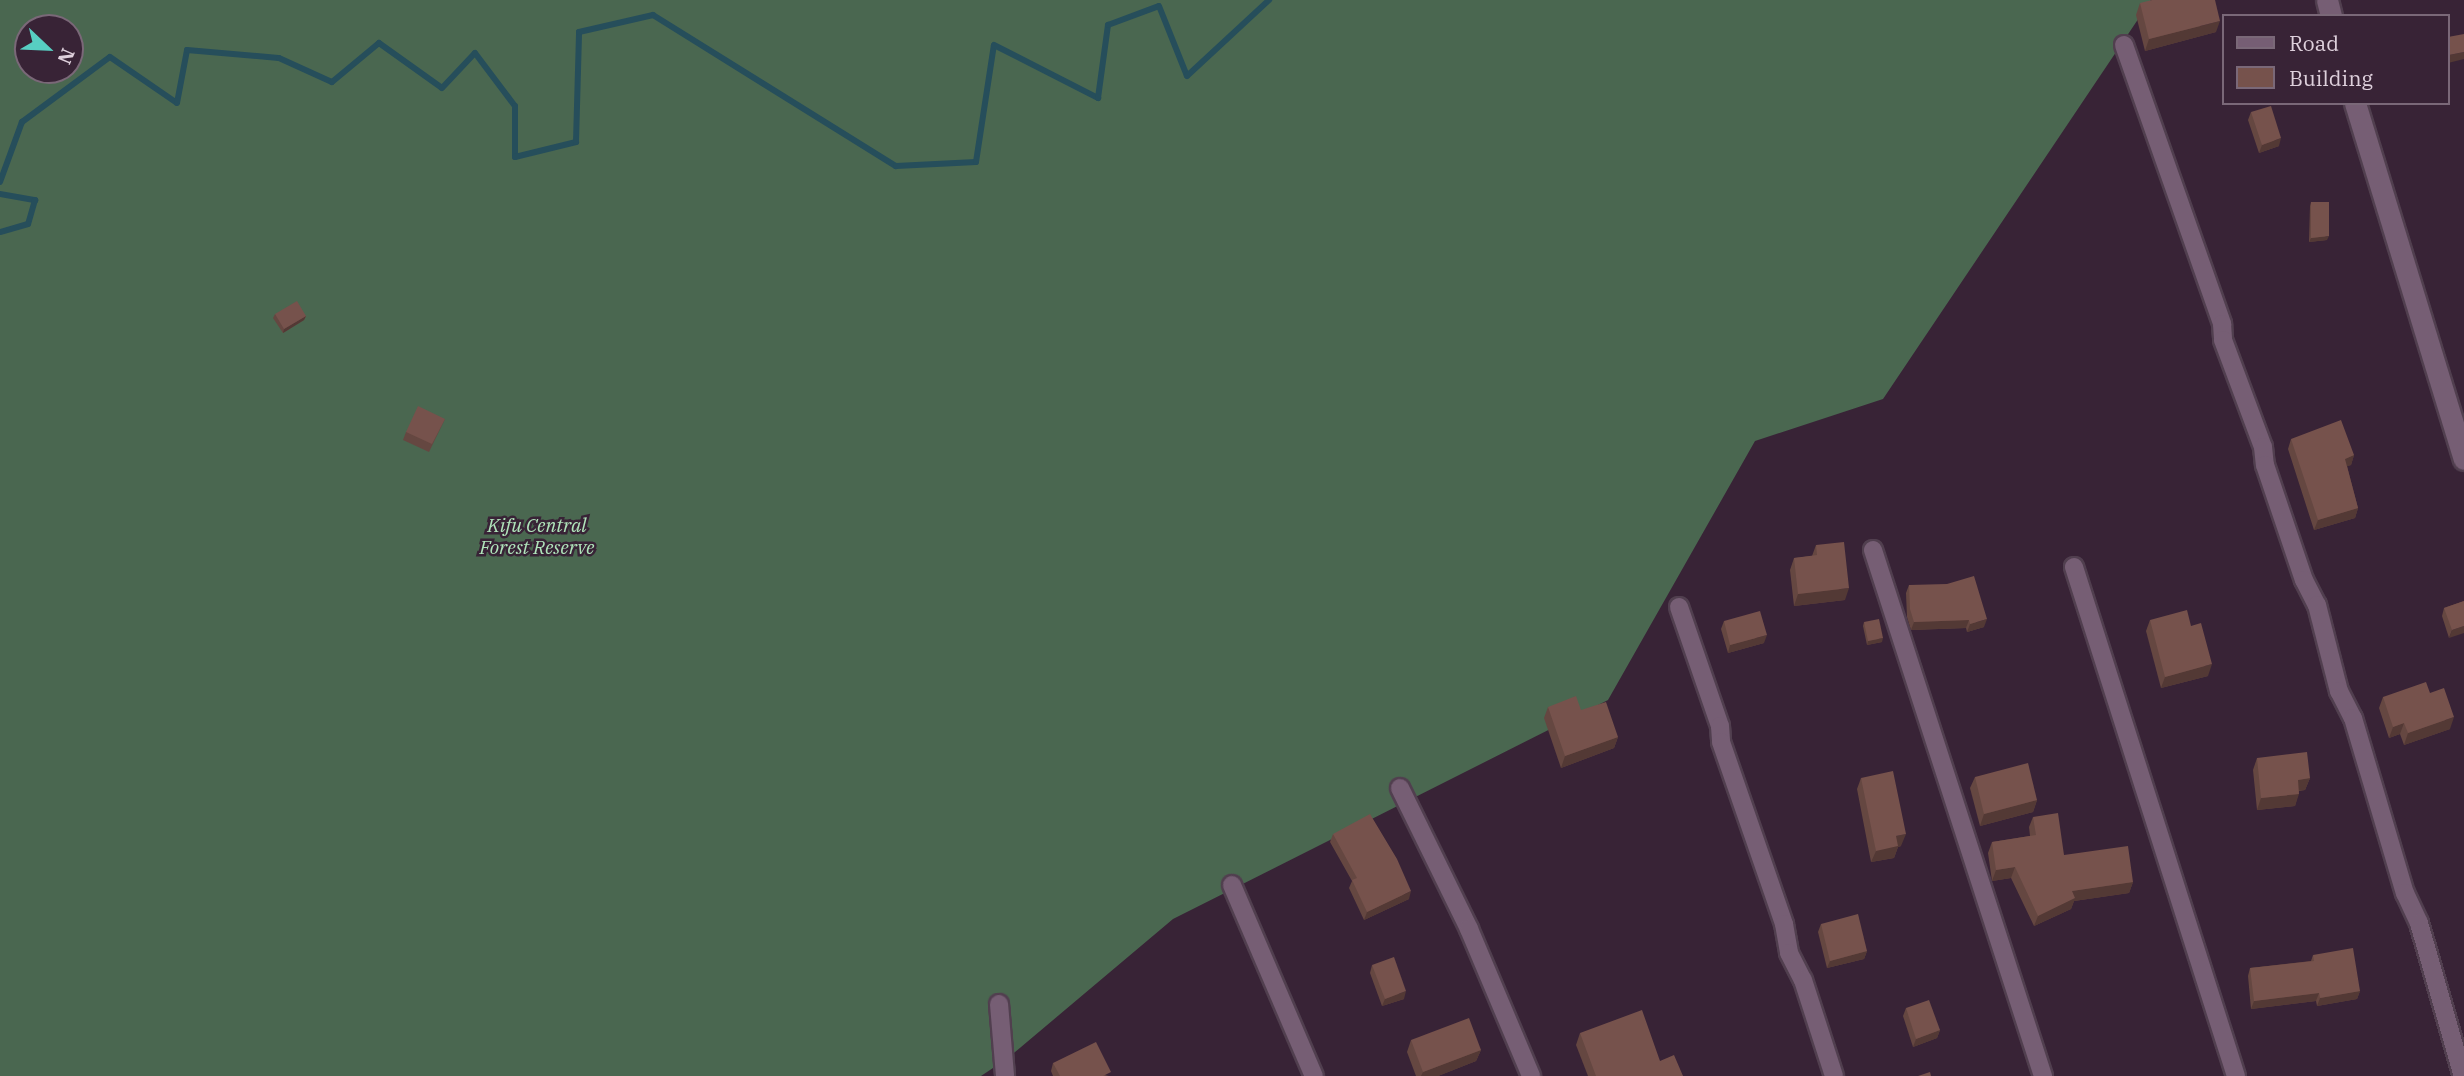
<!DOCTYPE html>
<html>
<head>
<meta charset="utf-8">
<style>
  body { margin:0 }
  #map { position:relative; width:2464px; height:1076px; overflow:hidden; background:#382336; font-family:"IBM Plex Serif",serif }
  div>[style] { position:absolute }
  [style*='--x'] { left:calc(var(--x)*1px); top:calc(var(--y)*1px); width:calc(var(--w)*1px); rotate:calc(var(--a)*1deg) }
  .forest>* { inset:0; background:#4a6750 }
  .stream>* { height:6px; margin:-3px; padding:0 3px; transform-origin:3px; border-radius:3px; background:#264e5b }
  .roads { filter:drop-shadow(2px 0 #513f4f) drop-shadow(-2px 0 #513f4f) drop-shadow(0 2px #513f4f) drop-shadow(0 -2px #513f4f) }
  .minor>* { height:18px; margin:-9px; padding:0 9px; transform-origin:9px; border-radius:9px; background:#765e74 }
  .tertiary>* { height:21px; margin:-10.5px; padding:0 10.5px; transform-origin:10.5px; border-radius:10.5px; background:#765e74 }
  .wall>* { inset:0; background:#654741 }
  .shaded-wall>* { inset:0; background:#533935 }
  .building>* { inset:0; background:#76524c }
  span { translate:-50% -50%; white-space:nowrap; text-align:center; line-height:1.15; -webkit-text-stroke:5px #382336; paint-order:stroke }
  .park-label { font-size:19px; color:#b0e5bb; font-style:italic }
  .legend { position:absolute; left:2222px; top:14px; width:228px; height:91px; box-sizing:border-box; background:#382336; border:2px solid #7a6878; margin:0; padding:9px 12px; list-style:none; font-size:21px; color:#ded0dc }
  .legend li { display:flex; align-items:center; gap:14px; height:35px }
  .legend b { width:35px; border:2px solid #7a6878 }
  .north { position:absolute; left:14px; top:14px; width:70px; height:70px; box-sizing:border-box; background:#382336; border:2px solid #7a6878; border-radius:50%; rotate:113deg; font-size:19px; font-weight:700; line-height:28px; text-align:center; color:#ded0dc }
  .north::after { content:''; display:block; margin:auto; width:24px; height:32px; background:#57cec2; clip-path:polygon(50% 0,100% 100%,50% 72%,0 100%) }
</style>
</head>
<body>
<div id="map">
  <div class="forest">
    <div style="clip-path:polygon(evenodd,0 0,2151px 0,1883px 399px,1755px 441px,1608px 700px,1173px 919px,1008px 1058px,981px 1076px,0 1076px,0 0,28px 28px,70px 28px,70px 70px,28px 70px,28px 28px)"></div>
  </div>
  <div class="stream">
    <div style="--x:0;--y:182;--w:64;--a:-69.9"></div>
    <div style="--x:22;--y:122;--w:109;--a:-36.5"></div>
    <div style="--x:110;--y:57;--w:81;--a:34.5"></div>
    <div style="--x:177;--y:103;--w:54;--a:-79.3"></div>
    <div style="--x:187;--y:50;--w:92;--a:5"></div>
    <div style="--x:279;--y:58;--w:58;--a:24.4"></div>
    <div style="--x:332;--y:82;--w:61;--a:-39.7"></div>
    <div style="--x:379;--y:43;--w:77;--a:35.5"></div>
    <div style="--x:442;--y:88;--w:48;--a:-46.7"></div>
    <div style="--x:475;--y:53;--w:66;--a:53"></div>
    <div style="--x:515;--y:106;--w:51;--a:90"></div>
    <div style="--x:515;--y:157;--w:63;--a:-13.8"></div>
    <div style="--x:576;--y:142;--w:110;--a:-88.4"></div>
    <div style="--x:579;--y:32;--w:76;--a:-12.9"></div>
    <div style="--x:653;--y:15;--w:286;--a:31.9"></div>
    <div style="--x:896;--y:166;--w:80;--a:-2.9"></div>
    <div style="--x:976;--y:162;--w:118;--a:-81.3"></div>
    <div style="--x:994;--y:45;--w:117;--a:27"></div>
    <div style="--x:1098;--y:98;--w:74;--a:-82.2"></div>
    <div style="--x:1108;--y:25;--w:54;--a:-20.4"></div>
    <div style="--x:1159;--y:6;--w:75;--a:68.2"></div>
    <div style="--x:1187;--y:76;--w:112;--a:-42.8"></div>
    <div style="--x:0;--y:194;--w:36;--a:10"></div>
    <div style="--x:35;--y:200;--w:25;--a:106"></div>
    <div style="--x:28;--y:224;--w:29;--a:164"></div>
  </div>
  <div class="roads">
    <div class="minor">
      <div style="--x:2124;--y:45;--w:296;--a:70.6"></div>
      <div style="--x:2222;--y:324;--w:16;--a:86"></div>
      <div style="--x:2223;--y:340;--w:114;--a:69.5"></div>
      <div style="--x:2263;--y:447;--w:18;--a:84"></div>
      <div style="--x:2265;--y:465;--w:121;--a:71.3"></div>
      <div style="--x:2304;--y:580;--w:28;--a:63"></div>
      <div style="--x:2317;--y:605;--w:89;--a:75.7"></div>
      <div style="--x:2339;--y:691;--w:30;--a:63"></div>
      <div style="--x:2353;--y:718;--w:183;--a:73.5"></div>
      <div style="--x:2405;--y:893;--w:33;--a:65"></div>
      <div style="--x:2419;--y:923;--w:159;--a:74"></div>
      <div style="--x:1873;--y:550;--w:553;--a:72.09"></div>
      <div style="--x:2074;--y:567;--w:534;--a:72.35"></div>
      <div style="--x:1679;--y:607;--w:126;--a:71"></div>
      <div style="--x:1720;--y:726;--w:16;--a:86"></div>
      <div style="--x:1721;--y:742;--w:193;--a:70.9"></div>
      <div style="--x:1784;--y:924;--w:29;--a:80"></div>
      <div style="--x:1789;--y:953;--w:30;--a:63"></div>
      <div style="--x:1803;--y:980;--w:101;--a:72.1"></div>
      <div style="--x:1400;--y:788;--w:157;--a:63.9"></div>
      <div style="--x:1469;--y:929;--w:160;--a:67.1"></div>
      <div style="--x:1232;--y:885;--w:208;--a:66.8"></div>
      <div style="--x:999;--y:1004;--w:72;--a:85.2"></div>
    </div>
    <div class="tertiary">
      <div style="--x:2327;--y:0;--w:16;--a:76"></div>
      <div style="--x:2355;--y:103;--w:372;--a:73"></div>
    </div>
  </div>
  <div class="wall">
    <div style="clip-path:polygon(2140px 3px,2216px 32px,2145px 51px,2136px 15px)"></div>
    <div style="clip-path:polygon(2251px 112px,2279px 146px,2259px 153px,2248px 120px)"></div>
    <div style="clip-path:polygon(2311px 202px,2327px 240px,2309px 242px,2310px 206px)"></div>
    <div style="clip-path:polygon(275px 314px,306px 316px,304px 320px,283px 333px,273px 318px)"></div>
    <div style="clip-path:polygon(445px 419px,429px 452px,403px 440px,406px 432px)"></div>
    <div style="clip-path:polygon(2291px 439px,2354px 455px,2351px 465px,2347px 466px,2358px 508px,2355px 518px,2314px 530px,2288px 449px)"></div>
    <div style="clip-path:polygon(1816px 545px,1845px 600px,1794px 606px,1790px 570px,1794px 558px,1812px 556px)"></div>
    <div style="clip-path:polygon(1909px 585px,1984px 627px,1967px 632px,1966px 628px,1911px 630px,1907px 617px,1906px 593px)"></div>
    <div style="clip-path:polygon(2464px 601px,2449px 638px,2442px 616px,2444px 608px)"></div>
    <div style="clip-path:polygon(2150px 620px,2191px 626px,2208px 676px,2161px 688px,2146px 631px)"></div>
    <div style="clip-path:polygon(1724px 621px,1764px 643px,1728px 653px,1721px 629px)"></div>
    <div style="clip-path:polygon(1864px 622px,1882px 642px,1867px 645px,1863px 626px)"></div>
    <div style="clip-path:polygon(2430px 693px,2450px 729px,2404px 745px,2400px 734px,2389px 738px,2379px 708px,2383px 697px)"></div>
    <div style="clip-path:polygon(1548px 707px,1618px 737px,1614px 748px,1561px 768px,1544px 718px)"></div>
    <div style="clip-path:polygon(2257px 758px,2310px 778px,2305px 790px,2299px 791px,2295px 806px,2257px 810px,2253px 770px)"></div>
    <div style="clip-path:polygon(1975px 777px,2037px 800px,2033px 812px,1980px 826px,1970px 788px)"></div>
    <div style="clip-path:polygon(1861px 778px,1901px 846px,1898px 847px,1894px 858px,1871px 862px,1857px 789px)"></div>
    <div style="clip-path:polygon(2033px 817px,2064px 855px,2133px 882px,2129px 893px,2074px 901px,2071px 909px,2034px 926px,2011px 878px,1992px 881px,1988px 853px,1992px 842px,2030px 836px,2029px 827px)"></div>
    <div style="clip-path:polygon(1333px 834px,1409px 899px,1364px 920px,1349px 888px,1352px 881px,1330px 842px)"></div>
    <div style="clip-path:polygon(1821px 924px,1867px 951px,1864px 959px,1827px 968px,1818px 932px)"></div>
    <div style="clip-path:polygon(2313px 955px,2360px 991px,2357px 999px,2317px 1006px,2316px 1001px,2251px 1009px,2248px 976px,2250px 968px,2311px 961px)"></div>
    <div style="clip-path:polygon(1372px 965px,1404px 999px,1382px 1006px,1370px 973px)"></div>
    <div style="clip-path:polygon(1906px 1008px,1940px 1030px,1937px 1038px,1913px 1047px,1903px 1016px)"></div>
    <div style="clip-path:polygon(1580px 1033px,1660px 1061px,1683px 1076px,1588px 1076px,1576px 1045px)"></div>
    <div style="clip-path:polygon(1411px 1040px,1481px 1050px,1476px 1061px,1438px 1076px,1416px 1076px,1407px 1052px)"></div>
    <div style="clip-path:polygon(1053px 1063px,1109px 1076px,1053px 1076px,1051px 1071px)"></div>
  </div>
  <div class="shaded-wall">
    <div style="clip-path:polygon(2220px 21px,2216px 32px,2145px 51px,2149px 39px)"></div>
    <div style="clip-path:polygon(2464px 52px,2464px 59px,2448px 63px,2449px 55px)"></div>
    <div style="clip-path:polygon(2281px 138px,2279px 146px,2259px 153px,2262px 145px)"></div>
    <div style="clip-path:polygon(2329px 236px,2327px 240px,2309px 242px,2311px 238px)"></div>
    <div style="clip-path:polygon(306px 316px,304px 320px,283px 333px,284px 329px)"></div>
    <div style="clip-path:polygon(2354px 455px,2351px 465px,2341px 469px,2345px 459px)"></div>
    <div style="clip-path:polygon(2358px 508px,2355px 518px,2314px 530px,2318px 520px)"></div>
    <div style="clip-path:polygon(1849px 588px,1845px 600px,1794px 606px,1798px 594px)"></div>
    <div style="clip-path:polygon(1987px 619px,1984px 627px,1967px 632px,1970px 624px)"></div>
    <div style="clip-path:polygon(1969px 620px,1966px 628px,1911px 630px,1914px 622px)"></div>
    <div style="clip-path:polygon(2464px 626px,2464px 633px,2449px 638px,2452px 630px)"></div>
    <div style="clip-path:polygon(1767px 635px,1764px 643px,1728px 653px,1730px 645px)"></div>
    <div style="clip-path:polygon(1883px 638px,1882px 642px,1867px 645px,1868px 641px)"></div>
    <div style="clip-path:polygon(2212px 664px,2208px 676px,2161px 688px,2165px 677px)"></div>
    <div style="clip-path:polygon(2454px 717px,2450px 729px,2404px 745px,2408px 733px)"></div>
    <div style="clip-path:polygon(2404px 723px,2400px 734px,2389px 738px,2393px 727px)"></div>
    <div style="clip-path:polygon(1618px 737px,1614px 748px,1561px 768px,1565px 756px)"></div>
    <div style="clip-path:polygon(2310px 778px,2305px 790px,2294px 791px,2298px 780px)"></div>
    <div style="clip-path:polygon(2299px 794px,2295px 806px,2257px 810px,2261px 798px)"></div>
    <div style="clip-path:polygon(2037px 800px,2033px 812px,1980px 826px,1984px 814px)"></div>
    <div style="clip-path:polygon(1906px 834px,1901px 846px,1898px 847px,1894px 858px,1871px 862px,1876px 851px,1896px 836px)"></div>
    <div style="clip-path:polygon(2015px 867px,2011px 878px,1992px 881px,1996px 870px)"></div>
    <div style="clip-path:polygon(2133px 882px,2129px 893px,2074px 901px,2071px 909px,2034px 926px,2038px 916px,2072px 891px)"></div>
    <div style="clip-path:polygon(1411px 891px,1409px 899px,1364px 920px,1367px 912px)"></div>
    <div style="clip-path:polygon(1867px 951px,1864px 959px,1827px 968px,1830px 961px)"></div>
    <div style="clip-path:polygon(1406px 991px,1404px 999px,1382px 1006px,1385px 999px)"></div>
    <div style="clip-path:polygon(2360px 991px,2357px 999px,2317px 1006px,2320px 998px)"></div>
    <div style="clip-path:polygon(2319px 993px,2316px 1001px,2251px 1009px,2254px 1001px)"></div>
    <div style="clip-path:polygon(1940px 1030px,1937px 1038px,1913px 1047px,1916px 1039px)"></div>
    <div style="clip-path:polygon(1481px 1050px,1476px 1061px,1438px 1076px,1421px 1076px,1423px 1072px)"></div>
  </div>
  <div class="building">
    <div style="clip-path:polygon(2152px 0,2215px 0,2220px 21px,2149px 39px,2140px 3px)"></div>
    <div style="clip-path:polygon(2464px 34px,2464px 52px,2449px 55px,2448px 37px)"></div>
    <div style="clip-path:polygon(2271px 106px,2281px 138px,2262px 145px,2251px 112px)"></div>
    <div style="clip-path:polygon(2311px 202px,2329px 202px,2329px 236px,2311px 238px)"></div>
    <div style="clip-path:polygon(297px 301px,306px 316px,284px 329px,275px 314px)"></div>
    <div style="clip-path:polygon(418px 406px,445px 419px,432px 444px,406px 432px)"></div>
    <div style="clip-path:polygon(2341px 420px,2354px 455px,2345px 459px,2358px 508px,2318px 520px,2291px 439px)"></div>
    <div style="clip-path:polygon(1844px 542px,1849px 588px,1798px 594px,1794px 558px,1817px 555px,1816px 545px)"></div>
    <div style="clip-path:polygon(1974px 576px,1987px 619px,1970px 624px,1969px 620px,1914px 622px,1910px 609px,1909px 585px,1947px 584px)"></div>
    <div style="clip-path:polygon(2464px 601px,2464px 626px,2452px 630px,2444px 608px)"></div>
    <div style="clip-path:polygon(2187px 610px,2191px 626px,2201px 623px,2212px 664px,2165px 677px,2150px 620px)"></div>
    <div style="clip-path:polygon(1760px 611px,1767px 635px,1730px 645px,1724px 621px)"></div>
    <div style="clip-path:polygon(1879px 619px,1883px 638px,1868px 641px,1864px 622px)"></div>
    <div style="clip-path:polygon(2426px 682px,2430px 693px,2444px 688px,2454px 717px,2408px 733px,2404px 723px,2393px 727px,2383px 697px)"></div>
    <div style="clip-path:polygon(1576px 696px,1581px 710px,1606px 702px,1618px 737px,1565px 756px,1548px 707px)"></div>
    <div style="clip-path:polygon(2307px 752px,2310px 778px,2298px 780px,2299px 794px,2261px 798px,2257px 758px)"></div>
    <div style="clip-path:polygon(2028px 763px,2037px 800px,1984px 814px,1975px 777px)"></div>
    <div style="clip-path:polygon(1893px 771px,1906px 834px,1896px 836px,1898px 846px,1876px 851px,1861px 778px)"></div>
    <div style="clip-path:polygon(2058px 813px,2064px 855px,2128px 846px,2133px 882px,2072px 891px,2075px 898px,2038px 916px,2015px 867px,1996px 870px,1992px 842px,2036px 835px,2033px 817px)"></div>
    <div style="clip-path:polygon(1370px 814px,1397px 859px,1411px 891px,1367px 912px,1352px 880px,1357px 878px,1333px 834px)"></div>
    <div style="clip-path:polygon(1858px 914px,1867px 951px,1830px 961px,1821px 924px)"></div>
    <div style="clip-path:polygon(2353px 948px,2360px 991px,2320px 998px,2319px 993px,2254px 1001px,2250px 968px,2314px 961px,2313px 955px)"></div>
    <div style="clip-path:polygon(1394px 957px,1406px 991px,1385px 999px,1372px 965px)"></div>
    <div style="clip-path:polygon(1929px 1000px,1940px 1030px,1916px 1039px,1906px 1008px)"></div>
    <div style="clip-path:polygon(1642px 1010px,1660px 1061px,1674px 1055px,1683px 1076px,1596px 1076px,1580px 1033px)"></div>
    <div style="clip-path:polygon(1469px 1018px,1481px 1050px,1423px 1072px,1411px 1040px)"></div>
    <div style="clip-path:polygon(1096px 1042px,1111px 1072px,1103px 1076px,1060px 1076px,1053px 1063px)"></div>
    <div style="clip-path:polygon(1930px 1072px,1931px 1076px,1918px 1076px)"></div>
  </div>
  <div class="park-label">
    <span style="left:537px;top:537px">Kifu Central<br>Forest Reserve</span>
  </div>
  <ul class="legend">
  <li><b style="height:9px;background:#765e74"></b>Road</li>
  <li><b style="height:19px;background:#76524c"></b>Building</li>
  </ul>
  <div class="north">N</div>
</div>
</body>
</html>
